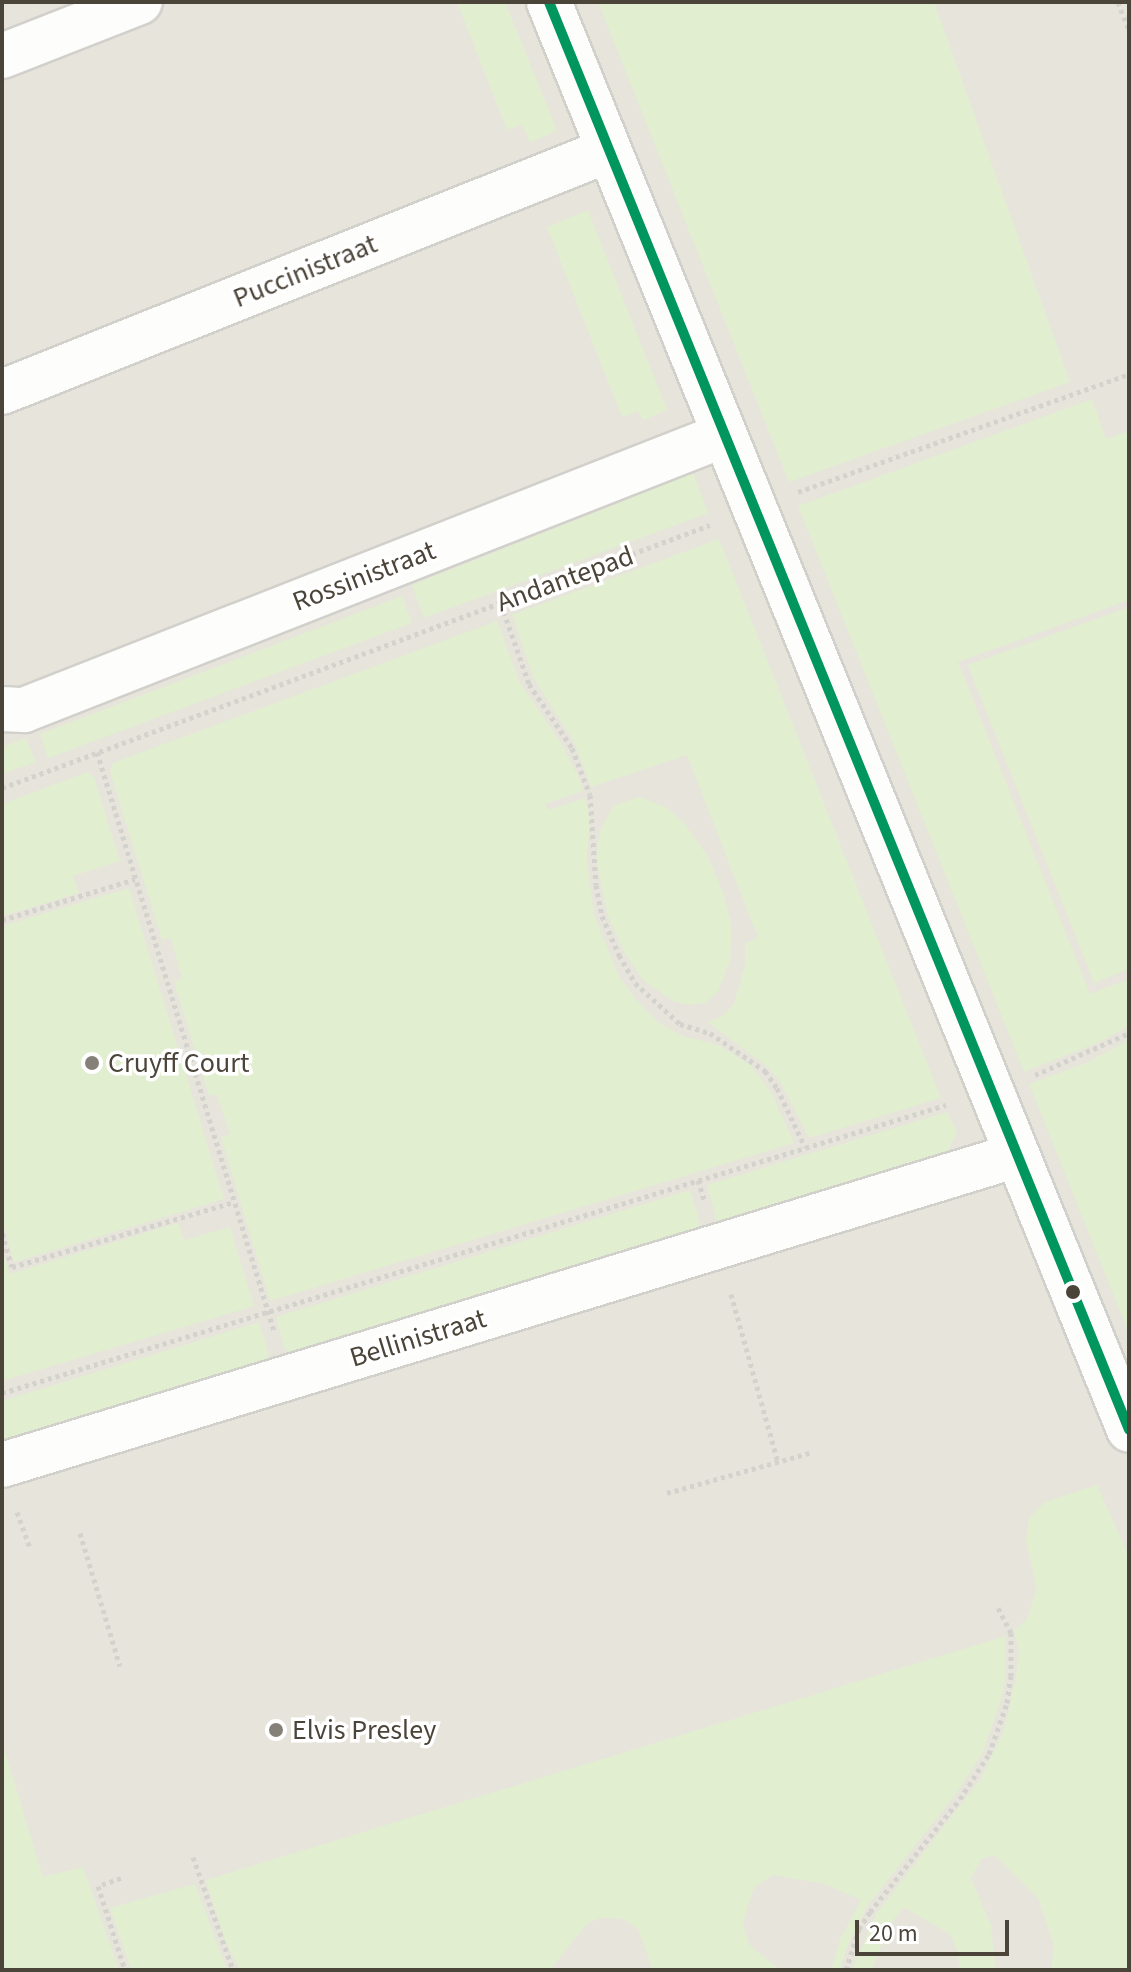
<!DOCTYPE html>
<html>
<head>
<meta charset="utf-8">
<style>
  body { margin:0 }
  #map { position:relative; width:1131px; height:1972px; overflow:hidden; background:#f4f2ee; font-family:"Source Sans 3",sans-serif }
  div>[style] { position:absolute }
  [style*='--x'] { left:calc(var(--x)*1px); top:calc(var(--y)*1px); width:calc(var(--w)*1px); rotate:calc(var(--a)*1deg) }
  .residential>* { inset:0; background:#e7e4dc }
  .green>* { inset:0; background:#e1eecf }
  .path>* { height:5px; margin-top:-2.5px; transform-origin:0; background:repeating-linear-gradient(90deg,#d3d2cc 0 4px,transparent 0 8px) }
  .roads { filter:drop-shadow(2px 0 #d2d0cb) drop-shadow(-2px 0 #d2d0cb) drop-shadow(0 2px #d2d0cb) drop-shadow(0 -2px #d2d0cb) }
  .minor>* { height:44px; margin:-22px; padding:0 22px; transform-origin:22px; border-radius:22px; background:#fdfdfc }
  .bus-1>* { height:10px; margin:-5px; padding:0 5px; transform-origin:5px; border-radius:5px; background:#00965e }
  .dots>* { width:22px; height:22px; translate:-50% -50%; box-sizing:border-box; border:4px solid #fff; border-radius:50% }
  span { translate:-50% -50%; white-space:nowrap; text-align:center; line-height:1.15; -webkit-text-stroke:7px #fff; paint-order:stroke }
  .street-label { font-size:28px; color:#4b4439 }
  .poi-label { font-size:28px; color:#4b4439 }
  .left { translate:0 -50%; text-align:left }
  .frame { position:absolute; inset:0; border:4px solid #4b4439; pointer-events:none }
  .scale { position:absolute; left:855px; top:1920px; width:154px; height:36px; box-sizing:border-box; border:4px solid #4b4439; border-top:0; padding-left:10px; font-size:24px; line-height:28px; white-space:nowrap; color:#4b4439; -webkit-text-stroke:6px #fff; paint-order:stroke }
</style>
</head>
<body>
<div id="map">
  <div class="residential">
    <div style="clip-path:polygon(2px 2px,1129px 2px,1129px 1970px,2px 1970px)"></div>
  </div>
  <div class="green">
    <div style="clip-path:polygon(457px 2px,505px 2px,557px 131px,530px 142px,522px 125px,507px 130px)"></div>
    <div style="clip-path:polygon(598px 2px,934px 2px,1070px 382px,789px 482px)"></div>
    <div style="clip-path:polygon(588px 210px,667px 410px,643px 420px,638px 411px,622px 417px,547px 227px)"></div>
    <div style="clip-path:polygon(1092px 399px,1106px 439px,1129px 431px,1129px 600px,958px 662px,1090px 994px,1129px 979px,1129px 1026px,1099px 1042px,1024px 1072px,798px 506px)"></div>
    <div style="clip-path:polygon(691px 467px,708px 513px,424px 618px,412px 585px,631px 498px,629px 491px)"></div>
    <div style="clip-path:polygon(719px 539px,941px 1098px,809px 1138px,781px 1083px,769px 1068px,707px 1022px,721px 1017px,734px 1004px,745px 964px,745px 943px,758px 938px,687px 755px,591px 787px,574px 742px,534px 679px,512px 615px)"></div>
    <div style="clip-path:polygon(402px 596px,412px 623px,48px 758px,40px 734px)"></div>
    <div style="clip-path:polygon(1129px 607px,1129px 969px,1094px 983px,968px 665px)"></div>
    <div style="clip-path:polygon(497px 621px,520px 683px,561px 743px,579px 778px,583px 791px,545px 804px,548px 810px,585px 798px,590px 818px,587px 861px,594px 914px,618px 975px,637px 1001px,659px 1023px,683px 1036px,721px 1046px,751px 1066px,771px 1092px,794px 1143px,270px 1301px,221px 1137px,230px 1134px,217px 1094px,209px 1096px,174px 982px,182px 978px,171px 938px,162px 940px,110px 772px,113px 763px)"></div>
    <div style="clip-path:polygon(26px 738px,36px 762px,2px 774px,2px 747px)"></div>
    <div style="clip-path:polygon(88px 772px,94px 777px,120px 861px,73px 876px,79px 893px,2px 916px,2px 804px)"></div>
    <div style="clip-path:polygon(639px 797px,666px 807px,684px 823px,707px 855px,722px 890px,732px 927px,730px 960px,718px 992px,706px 1003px,687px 1005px,673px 1001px,643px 980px,624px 952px,608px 916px,596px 858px,600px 831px,613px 806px)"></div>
    <div style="clip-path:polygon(129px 888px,224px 1199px,14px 1262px,2px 1220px,2px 926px)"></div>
    <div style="clip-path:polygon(1129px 1040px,1129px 1334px,1029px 1084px,1086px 1063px)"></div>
    <div style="clip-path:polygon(947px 1112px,957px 1133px,949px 1149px,938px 1160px,719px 1228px,707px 1185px)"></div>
    <div style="clip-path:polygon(690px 1190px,703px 1234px,298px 1356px,285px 1350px,276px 1317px)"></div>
    <div style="clip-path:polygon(178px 1223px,184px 1240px,230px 1227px,254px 1306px,2px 1381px,2px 1251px,10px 1274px)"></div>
    <div style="clip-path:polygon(259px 1322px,269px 1354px,262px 1368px,2px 1446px,2px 1401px)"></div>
    <div style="clip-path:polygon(1097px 1485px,1129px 1557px,1129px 1970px,1051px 1970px,1054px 1946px,1038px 1898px,995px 1855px,981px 1859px,971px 1879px,991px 1925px,995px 1970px,960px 1970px,957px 1950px,950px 1934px,903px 1907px,887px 1930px,872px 1970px,852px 1970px,876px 1914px,980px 1780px,1004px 1730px,1016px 1678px,1019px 1649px,1014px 1631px,1027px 1619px,1037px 1589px,1026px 1541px,1029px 1518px,1045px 1502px)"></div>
    <div style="clip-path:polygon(1006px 1636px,1006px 1676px,1000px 1703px,983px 1752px,955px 1795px,866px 1908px,847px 1947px,840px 1970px,832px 1970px,835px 1957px,841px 1937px,861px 1900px,825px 1884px,773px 1875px,754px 1887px,743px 1922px,749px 1945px,780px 1970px,653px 1970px,638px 1929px,623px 1919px,613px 1918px,599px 1918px,586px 1925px,550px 1970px,240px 1970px,225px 1941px,206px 1880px)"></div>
    <div style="clip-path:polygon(2px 1742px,43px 1877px,83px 1867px,119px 1970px,2px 1970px)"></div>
    <div style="clip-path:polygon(195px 1884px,227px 1970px,131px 1970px,110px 1908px)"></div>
  </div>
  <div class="path">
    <div style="--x:1118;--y:2;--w:31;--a:69"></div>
    <div style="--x:798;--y:492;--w:351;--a:-19.6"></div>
    <div style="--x:501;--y:604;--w:85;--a:70.7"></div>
    <div style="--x:529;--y:684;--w:77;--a:56.1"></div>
    <div style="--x:572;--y:748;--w:50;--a:69"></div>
    <div style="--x:590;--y:795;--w:90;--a:86.2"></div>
    <div style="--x:596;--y:885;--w:32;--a:79"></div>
    <div style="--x:602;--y:916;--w:43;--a:66.4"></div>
    <div style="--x:619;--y:955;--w:32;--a:60"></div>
    <div style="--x:635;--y:983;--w:61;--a:42.3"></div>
    <div style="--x:680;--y:1024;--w:31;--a:17"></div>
    <div style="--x:710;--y:1033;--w:67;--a:34.6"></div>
    <div style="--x:765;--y:1071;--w:21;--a:55"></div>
    <div style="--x:777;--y:1088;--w:65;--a:64.6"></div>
    <div style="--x:97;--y:752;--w:605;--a:73"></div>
    <div style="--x:2;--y:788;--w:755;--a:-20.38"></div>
    <div style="--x:2;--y:920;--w:139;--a:-17.1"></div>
    <div style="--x:1035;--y:1075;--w:103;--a:-24.1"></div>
    <div style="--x:698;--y:1180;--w:21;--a:73"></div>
    <div style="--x:2;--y:1233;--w:35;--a:74"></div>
    <div style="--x:12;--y:1267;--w:231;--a:-16.3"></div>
    <div style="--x:731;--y:1294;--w:174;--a:74.4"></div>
    <div style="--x:2;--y:1393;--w:987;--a:-16.97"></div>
    <div style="--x:667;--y:1493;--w:148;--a:-15.7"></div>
    <div style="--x:17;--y:1512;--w:37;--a:70"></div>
    <div style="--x:80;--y:1533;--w:139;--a:73.3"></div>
    <div style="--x:193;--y:1857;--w:120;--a:70.5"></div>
    <div style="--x:121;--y:1878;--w:24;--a:161"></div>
    <div style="--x:98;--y:1886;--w:88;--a:72.2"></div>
    <div style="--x:846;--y:1970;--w:43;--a:-72.4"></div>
    <div style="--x:859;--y:1929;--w:20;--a:-57"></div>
    <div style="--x:870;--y:1912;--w:144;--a:-51.5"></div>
    <div style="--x:960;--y:1799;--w:54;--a:-57.2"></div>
    <div style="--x:989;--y:1754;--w:54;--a:-70.6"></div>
    <div style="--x:1007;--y:1703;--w:27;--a:-82"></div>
    <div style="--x:1011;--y:1676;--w:43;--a:-90"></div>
    <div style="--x:1011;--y:1633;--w:30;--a:-117"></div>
  </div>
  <div class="roads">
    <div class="minor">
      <div style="--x:549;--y:2;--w:1541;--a:67.89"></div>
      <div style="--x:2;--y:56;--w:148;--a:-21.4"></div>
      <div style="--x:2;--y:392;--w:653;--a:-21.74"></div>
      <div style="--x:2;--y:709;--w:22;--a:3"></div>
      <div style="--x:24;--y:710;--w:752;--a:-21.45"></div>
      <div style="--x:2;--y:1465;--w:1061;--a:-16.98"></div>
    </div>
  </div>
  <div class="bus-1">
    <div style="--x:549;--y:2;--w:1541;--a:67.89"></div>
  </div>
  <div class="dots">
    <div style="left:92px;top:1063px;background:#868178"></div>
    <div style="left:1073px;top:1292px;background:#4b4439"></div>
    <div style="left:276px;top:1730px;background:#868178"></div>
  </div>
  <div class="street-label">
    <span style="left:305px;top:271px;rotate:-22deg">Puccinistraat</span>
    <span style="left:364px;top:576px;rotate:-21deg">Rossinistraat</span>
    <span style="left:565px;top:579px;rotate:-20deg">Andantepad</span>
    <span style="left:418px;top:1338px;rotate:-17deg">Bellinistraat</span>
  </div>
  <div class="poi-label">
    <span class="left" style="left:108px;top:1063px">Cruyff Court</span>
    <span class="left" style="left:292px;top:1730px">Elvis Presley</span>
  </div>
  <div class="frame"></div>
  <div class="scale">20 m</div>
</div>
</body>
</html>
